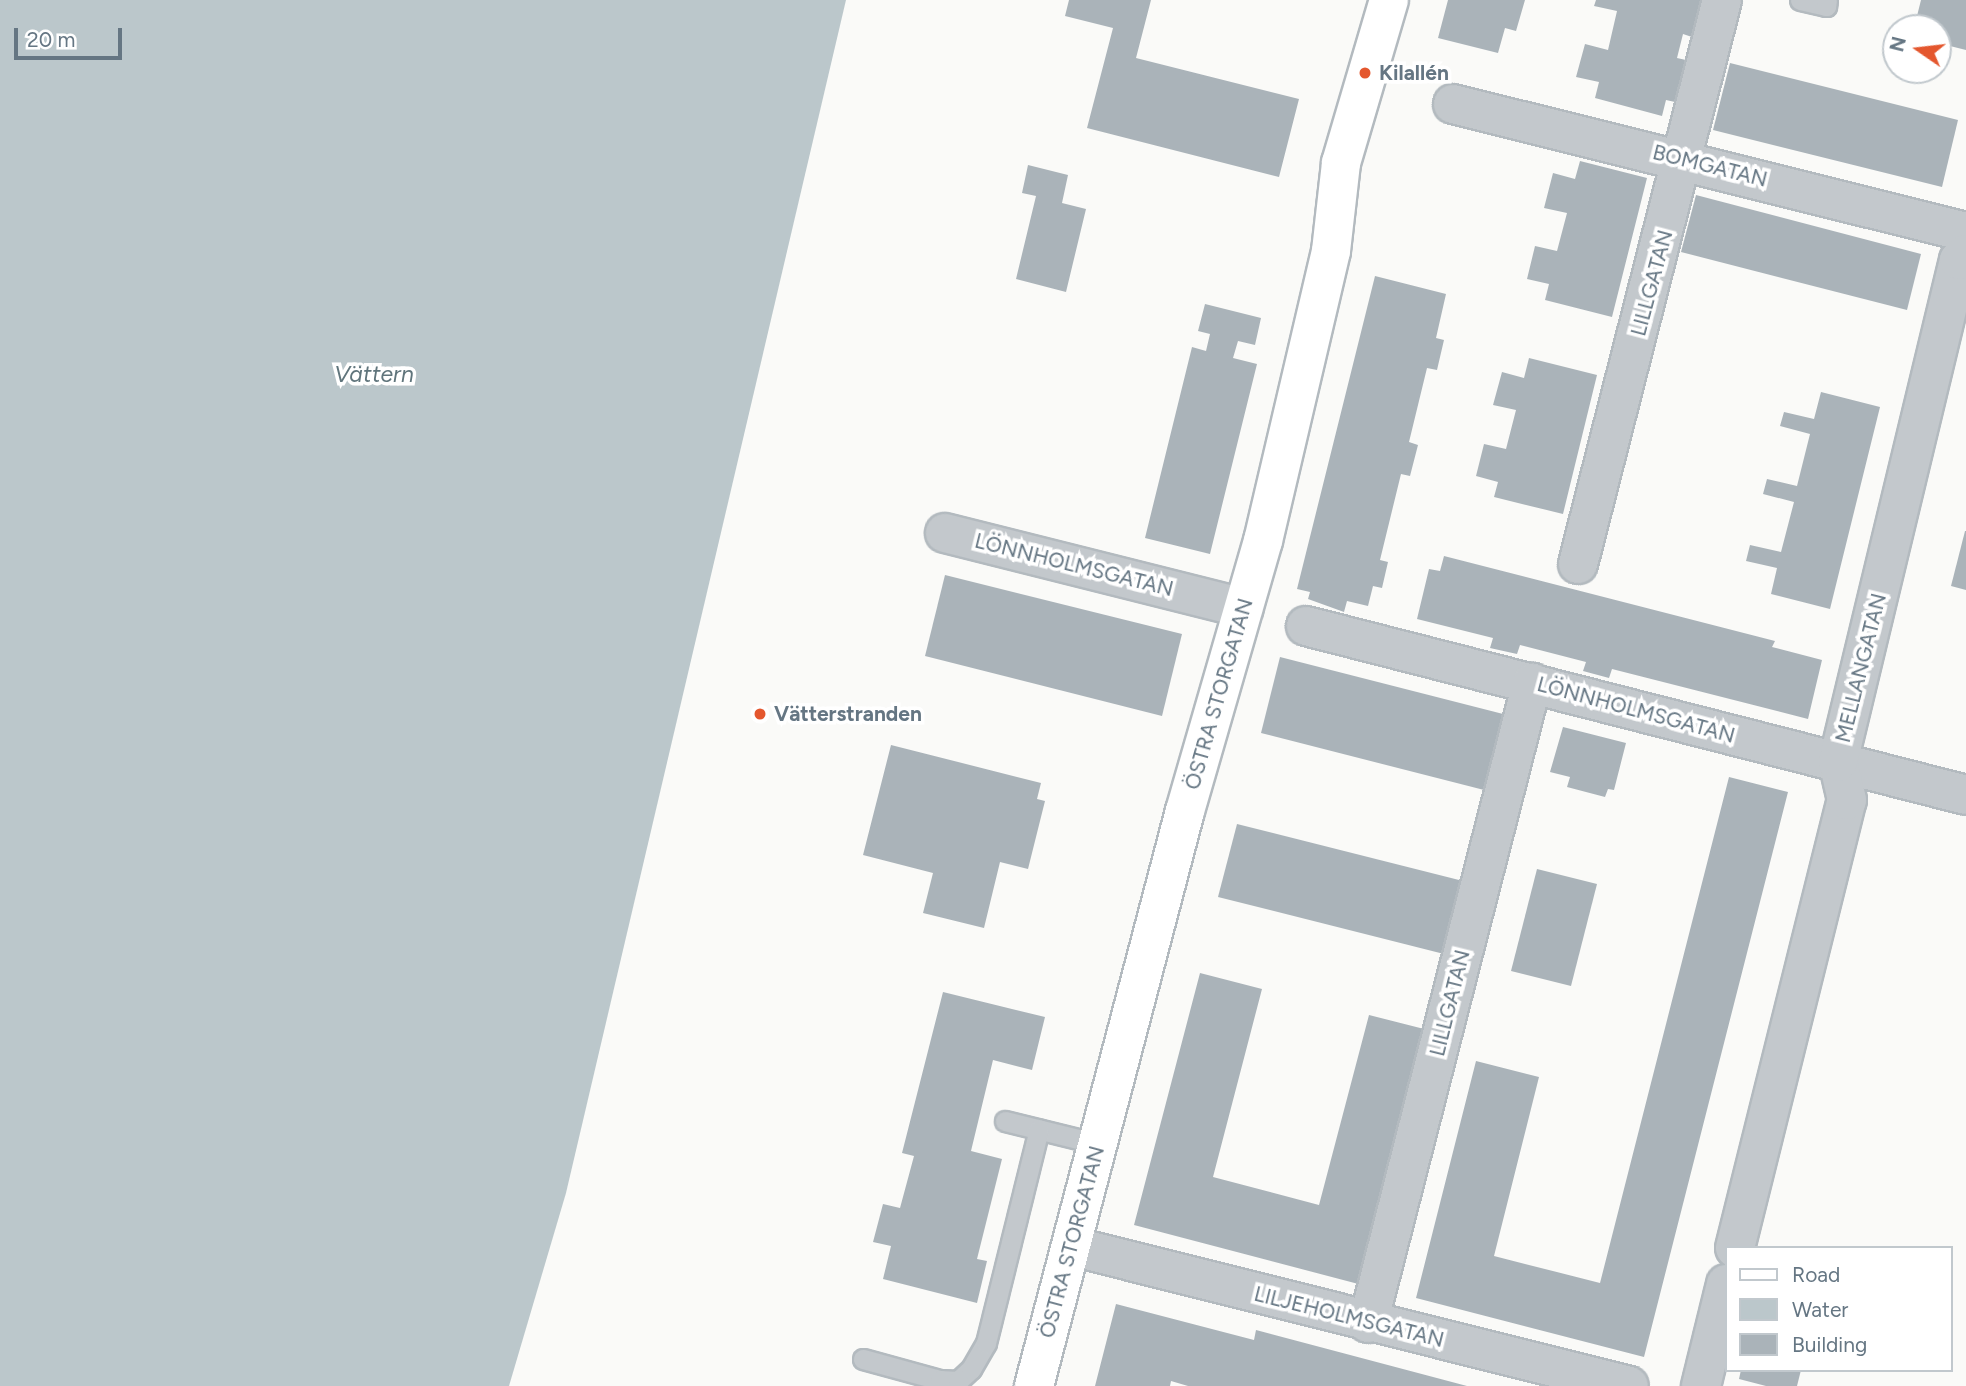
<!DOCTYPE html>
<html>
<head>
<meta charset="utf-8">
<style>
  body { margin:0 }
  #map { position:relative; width:1966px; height:1386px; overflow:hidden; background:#fafaf8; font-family:Figtree,sans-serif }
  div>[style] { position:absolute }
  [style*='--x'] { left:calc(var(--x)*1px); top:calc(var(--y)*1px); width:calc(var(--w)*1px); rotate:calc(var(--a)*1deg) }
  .water>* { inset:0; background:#bbc7cb }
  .building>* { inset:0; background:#aab3b9 }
  .roads { filter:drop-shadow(2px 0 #b3babf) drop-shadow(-2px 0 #b3babf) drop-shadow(0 2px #b3babf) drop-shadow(0 -2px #b3babf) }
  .lane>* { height:19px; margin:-9.5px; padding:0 9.5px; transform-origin:9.5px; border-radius:9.5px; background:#c3c8cc }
  .street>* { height:38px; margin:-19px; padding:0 19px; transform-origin:19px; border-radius:19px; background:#c3c8cc }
  .secondary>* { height:38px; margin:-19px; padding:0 19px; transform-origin:19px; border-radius:19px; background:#fff }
  .dots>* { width:19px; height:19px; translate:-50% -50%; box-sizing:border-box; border:4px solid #fff; border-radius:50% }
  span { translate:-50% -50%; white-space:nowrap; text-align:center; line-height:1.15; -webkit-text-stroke:7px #fff; paint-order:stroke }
  .poi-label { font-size:21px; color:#657683; font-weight:700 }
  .left { translate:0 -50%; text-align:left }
  .street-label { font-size:21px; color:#657683 }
  .water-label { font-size:23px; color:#60757c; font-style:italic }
  .legend { position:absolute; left:1725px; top:1246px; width:228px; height:126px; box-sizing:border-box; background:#fff; border:2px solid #c1c8cd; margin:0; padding:9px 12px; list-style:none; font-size:21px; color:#657683 }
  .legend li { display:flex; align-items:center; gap:14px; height:35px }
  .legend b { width:35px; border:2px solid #c1c8cd }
  .north { position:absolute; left:1882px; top:14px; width:70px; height:70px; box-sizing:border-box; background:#fff; border:2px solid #c1c8cd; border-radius:50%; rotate:284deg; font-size:19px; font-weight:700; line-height:28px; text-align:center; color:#657683 }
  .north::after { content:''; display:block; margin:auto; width:24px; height:32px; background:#e4572e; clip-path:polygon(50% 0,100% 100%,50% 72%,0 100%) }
  .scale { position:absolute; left:14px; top:28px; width:108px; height:32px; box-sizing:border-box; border:4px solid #657683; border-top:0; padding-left:9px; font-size:21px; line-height:24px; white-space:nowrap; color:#657683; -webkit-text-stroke:5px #fff; paint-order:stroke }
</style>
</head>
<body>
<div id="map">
  <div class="water">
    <div style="clip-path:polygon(0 0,846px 0,566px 1193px,509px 1386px,0 1386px)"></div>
  </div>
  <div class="building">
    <div style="clip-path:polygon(1069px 0,1151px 0,1136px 58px,1299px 99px,1279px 177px,1087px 128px,1113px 28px,1065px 16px)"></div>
    <div style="clip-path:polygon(1448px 0,1525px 0,1516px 31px,1505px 28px,1498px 53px,1438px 38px)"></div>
    <div style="clip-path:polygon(1596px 0,1701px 0,1692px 37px,1683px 34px,1677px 58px,1686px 60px,1675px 102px,1666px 100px,1662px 116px,1595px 98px,1599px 82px,1576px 77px,1585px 44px,1608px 50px,1617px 11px,1594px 6px)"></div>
    <div style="clip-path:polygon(1921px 0,1966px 0,1966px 50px,1938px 43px,1938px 28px,1914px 28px)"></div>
    <div style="clip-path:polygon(1730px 63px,1958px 120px,1942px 187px,1713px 130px)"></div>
    <div style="clip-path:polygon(1580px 161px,1647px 178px,1612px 317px,1545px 300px,1549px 284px,1527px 279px,1535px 246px,1557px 251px,1567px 213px,1544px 208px,1553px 173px,1575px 179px)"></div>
    <div style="clip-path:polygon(1028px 165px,1068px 175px,1062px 203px,1086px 209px,1066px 292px,1016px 279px,1036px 196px,1022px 193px)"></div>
    <div style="clip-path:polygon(1696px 195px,1921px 254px,1907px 310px,1681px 252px)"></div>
    <div style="clip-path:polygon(1375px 276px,1446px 294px,1436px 338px,1444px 340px,1437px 370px,1427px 368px,1409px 442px,1418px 445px,1410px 476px,1401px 474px,1380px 560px,1388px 562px,1382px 588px,1373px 586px,1368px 606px,1347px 601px,1344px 612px,1308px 599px,1310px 592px,1297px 589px)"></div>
    <div style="clip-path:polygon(1205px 304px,1261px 318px,1255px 345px,1238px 341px,1233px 358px,1257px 364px,1210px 554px,1145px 538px,1192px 347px,1206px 351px,1210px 334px,1198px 331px)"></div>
    <div style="clip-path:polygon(1529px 358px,1597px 375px,1563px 514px,1494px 497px,1498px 482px,1476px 476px,1484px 444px,1506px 449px,1516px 410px,1493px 405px,1502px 372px,1524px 378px)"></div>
    <div style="clip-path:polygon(1821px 392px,1880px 407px,1830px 609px,1771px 594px,1777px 568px,1746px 561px,1750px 545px,1781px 552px,1794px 502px,1763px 494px,1767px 479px,1797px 486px,1810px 434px,1780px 426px,1784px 412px,1814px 419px)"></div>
    <div style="clip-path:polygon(1965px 531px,1966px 531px,1966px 590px,1951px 586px)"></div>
    <div style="clip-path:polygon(1444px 556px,1775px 641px,1772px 647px,1822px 660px,1808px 719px,1612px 669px,1609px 678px,1583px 671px,1586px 662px,1520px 645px,1517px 654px,1490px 648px,1493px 638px,1417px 619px,1429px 569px,1440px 571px)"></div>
    <div style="clip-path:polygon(945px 575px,1182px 634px,1162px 716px,925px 656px)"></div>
    <div style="clip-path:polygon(1280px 657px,1507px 715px,1488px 791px,1261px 733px)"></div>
    <div style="clip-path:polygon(1563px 727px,1626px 743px,1614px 790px,1608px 789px,1605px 797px,1567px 787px,1570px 777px,1550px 772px)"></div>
    <div style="clip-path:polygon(891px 745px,1041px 783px,1037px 799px,1045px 801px,1028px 869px,1000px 862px,984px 928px,923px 913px,933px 873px,863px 855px)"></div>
    <div style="clip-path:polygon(1729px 777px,1788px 792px,1644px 1357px,1416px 1298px,1476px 1061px,1539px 1077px,1494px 1256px,1600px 1283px)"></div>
    <div style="clip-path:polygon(1237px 824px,1463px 881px,1444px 954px,1218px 897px)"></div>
    <div style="clip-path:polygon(1537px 869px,1597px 884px,1571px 986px,1511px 971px)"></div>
    <div style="clip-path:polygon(1200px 973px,1262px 989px,1213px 1177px,1319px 1205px,1369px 1015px,1432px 1031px,1366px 1286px,1134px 1225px)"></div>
    <div style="clip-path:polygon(943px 992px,1045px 1017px,1032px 1070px,993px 1060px,971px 1151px,1002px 1159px,977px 1259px,987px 1261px,977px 1303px,883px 1279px,891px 1246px,873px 1242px,883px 1204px,900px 1208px,914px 1156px,902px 1153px)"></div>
    <div style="clip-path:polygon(1116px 1304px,1254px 1340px,1256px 1330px,1467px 1386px,1188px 1386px,1171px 1381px,1170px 1386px,1095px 1386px)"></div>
    <div style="clip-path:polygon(1741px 1370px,1801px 1370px,1797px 1386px,1766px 1386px,1739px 1379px)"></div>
  </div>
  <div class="roads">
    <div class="lane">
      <div style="--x:1800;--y:0;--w:27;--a:13"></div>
      <div style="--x:1826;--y:6;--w:6;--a:-81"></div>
      <div style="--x:1005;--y:1121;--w:96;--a:13.9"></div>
      <div style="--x:863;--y:1359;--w:80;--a:15.3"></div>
      <div style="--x:940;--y:1380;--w:18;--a:3"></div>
      <div style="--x:958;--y:1381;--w:18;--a:-43"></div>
      <div style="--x:971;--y:1369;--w:30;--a:-60"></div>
      <div style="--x:986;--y:1343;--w:220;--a:-76.1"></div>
    </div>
    <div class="street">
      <div style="--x:1453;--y:104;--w:529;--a:14.01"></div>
      <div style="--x:945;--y:533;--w:308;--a:14.1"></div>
      <div style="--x:1578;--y:564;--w:582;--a:-75.68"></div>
      <div style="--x:1306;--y:626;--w:681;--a:14.36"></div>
      <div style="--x:1071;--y:1246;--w:575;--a:14.08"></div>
      <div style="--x:1735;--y:1248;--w:462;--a:-76"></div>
      <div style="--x:1847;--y:800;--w:39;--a:-103"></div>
      <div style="--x:1838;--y:762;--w:516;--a:-76.45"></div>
      <div style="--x:1959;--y:260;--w:9;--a:-41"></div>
      <div style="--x:1368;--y:1323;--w:661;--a:-75.63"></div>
      <div style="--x:1701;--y:1386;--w:105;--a:-76.2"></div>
    </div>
    <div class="secondary">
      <div style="--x:1034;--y:1386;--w:594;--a:-75.29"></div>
      <div style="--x:1185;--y:811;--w:281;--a:-73.9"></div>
      <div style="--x:1263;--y:541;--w:298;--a:-76.8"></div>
      <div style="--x:1331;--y:251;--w:89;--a:-83.5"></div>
      <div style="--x:1341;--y:163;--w:170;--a:-73.6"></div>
    </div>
  </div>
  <div class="dots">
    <div style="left:1365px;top:73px;background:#e4572e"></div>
    <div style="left:760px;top:714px;background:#e4572e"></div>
  </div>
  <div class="poi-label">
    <span class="left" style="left:1379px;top:73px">Kilallén</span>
    <span class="left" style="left:774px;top:714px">Vätterstranden</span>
  </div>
  <div class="street-label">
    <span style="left:1710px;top:166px;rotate:14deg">BOMGATAN</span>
    <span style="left:1652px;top:283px;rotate:-75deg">LILLGATAN</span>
    <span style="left:1074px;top:565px;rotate:14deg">LÖNNHOLMSGATAN</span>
    <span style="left:1861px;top:668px;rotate:-76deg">MELLANGATAN</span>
    <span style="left:1219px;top:694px;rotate:-74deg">ÖSTRA STORGATAN</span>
    <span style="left:1636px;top:710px;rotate:15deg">LÖNNHOLMSGATAN</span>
    <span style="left:1450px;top:1003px;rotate:-76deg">LILLGATAN</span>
    <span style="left:1072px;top:1242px;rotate:-75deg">ÖSTRA STORGATAN</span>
    <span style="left:1349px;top:1317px;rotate:14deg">LILJEHOLMSGATAN</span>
  </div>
  <div class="water-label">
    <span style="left:374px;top:374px">Vättern</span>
  </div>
  <ul class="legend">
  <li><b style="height:9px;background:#fff"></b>Road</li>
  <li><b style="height:19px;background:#bbc7cb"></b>Water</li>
  <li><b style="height:19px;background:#aab3b9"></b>Building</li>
  </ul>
  <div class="north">N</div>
  <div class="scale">20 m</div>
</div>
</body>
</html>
